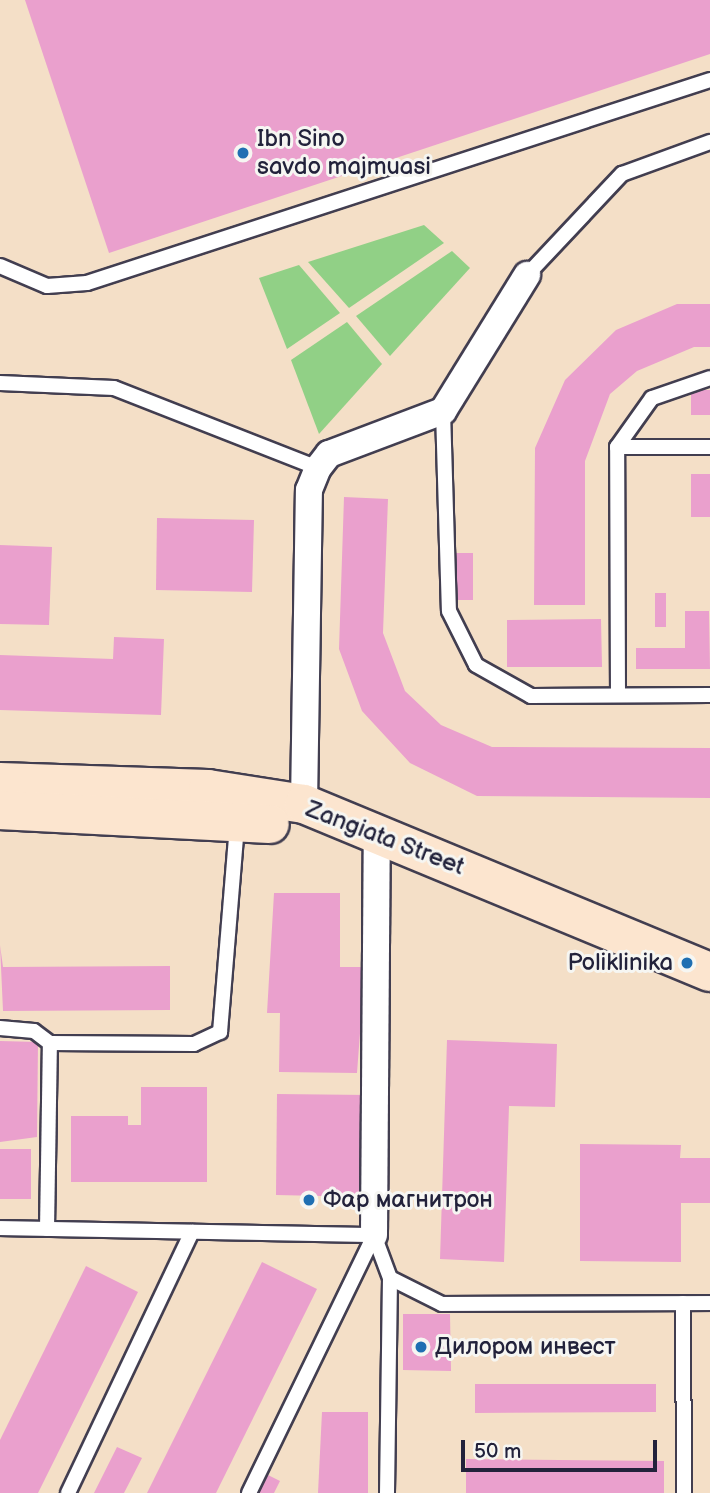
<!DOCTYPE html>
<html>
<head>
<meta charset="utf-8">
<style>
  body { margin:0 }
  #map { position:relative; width:710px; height:1493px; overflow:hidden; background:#f4dfc7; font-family:"Balsamiq Sans",sans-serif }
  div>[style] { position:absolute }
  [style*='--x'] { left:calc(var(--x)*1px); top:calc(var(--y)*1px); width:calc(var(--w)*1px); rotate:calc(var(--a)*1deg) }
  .green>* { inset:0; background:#91d086 }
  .building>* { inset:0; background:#eaa0cd }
  .roads { filter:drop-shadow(2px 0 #423e50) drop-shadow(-2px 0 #423e50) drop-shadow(0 2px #423e50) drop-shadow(0 -2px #423e50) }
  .lane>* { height:14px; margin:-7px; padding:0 7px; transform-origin:7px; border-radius:7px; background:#fff }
  .street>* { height:26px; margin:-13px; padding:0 13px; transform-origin:13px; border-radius:13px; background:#fff }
  .secondary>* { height:38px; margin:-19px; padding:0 19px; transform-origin:19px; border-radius:19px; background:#fce5cf }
  .dots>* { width:19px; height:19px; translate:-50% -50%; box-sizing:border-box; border:4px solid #f6f6f2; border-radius:50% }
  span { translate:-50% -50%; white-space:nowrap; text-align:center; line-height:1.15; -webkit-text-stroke:6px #f6f6f2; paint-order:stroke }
  .poi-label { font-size:24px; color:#22223b }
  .left { translate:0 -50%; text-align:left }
  .right { translate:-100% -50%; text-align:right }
  .street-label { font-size:24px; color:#22223b }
  .scale { position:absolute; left:461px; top:1440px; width:196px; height:32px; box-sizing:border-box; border:4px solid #22223b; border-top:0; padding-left:9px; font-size:21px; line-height:24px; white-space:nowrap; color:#22223b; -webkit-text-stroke:5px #f6f6f2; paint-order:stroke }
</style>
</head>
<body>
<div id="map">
  <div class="green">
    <div style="clip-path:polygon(424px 225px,444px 243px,349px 308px,308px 262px)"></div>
    <div style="clip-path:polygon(452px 251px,470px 268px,390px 356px,356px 316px)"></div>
    <div style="clip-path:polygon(299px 265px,340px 313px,287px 349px,259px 278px)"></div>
    <div style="clip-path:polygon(347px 322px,382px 364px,319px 434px,291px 360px)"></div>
  </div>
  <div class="building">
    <div style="clip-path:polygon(25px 0,710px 0,710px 54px,109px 253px)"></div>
    <div style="clip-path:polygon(677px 304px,710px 304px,710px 347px,694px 347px,637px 371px,610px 394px,585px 461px,585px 605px,534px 605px,535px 448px,565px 380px,616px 330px)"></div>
    <div style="clip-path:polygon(691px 390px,710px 390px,710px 415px,691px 415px)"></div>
    <div style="clip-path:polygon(691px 474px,710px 474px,710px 517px,691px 517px)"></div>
    <div style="clip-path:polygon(344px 497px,388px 499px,383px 633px,405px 691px,441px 725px,492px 747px,710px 748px,710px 798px,477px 796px,410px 763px,362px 711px,339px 649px)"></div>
    <div style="clip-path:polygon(157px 518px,254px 520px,252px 592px,156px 590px)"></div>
    <div style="clip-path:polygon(0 545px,52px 547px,49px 625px,0 624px)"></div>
    <div style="clip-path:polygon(454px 553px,473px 553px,473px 600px,454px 600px)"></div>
    <div style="clip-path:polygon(655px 593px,666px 593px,666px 627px,655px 627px)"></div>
    <div style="clip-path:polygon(685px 611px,709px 611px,710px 669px,636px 669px,636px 648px,685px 648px)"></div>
    <div style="clip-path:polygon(601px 619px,602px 667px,507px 667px,507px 620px)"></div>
    <div style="clip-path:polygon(114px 637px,164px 639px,161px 715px,0 710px,0 655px,113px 659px)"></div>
    <div style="clip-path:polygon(274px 893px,340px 893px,340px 967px,365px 967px,357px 1073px,279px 1072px,280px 1013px,267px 1013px)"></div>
    <div style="clip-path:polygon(0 945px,3px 967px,170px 966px,170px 1010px,3px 1011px)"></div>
    <div style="clip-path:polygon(447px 1040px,557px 1044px,555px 1107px,509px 1106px,504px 1262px,440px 1259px)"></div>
    <div style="clip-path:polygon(0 1041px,38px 1042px,37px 1137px,0 1142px)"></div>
    <div style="clip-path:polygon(141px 1087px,207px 1087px,207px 1182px,71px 1182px,71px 1116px,128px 1116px,128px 1125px,141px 1125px)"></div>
    <div style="clip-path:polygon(277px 1094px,368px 1095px,367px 1197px,276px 1195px)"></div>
    <div style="clip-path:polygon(580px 1144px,681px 1145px,680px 1158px,710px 1158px,710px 1203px,681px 1203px,681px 1262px,580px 1261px)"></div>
    <div style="clip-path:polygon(0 1149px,31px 1149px,31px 1199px,0 1199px)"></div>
    <div style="clip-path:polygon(262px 1262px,317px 1289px,216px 1493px,147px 1493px)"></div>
    <div style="clip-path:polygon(86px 1266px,138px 1292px,38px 1493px,0 1493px,0 1440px)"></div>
    <div style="clip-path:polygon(403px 1314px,450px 1314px,451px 1371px,403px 1370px)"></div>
    <div style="clip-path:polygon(475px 1384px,656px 1384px,656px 1412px,475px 1413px)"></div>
    <div style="clip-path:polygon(322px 1412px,368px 1412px,368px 1493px,318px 1493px)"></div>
    <div style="clip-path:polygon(117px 1447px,142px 1458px,124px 1493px,94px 1493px)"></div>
    <div style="clip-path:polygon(466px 1459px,664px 1461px,664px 1493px,466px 1493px)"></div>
    <div style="clip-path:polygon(266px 1474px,280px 1481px,274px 1493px,256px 1493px)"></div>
  </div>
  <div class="roads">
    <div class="lane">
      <div style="--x:0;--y:266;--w:51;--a:23.1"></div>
      <div style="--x:47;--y:286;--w:40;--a:-4.3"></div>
      <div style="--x:87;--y:283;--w:655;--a:-18.05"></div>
      <div style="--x:527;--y:275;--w:139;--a:-46.8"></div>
      <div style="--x:622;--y:174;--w:94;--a:-20"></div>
      <div style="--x:0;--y:383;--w:114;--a:2.5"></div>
      <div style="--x:114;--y:388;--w:219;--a:21.4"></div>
      <div style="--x:443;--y:411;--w:200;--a:88.3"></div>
      <div style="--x:449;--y:611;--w:60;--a:63.4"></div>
      <div style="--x:476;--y:665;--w:63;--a:29.4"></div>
      <div style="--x:531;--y:696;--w:179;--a:-0.3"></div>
      <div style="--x:617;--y:447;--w:93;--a:0"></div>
      <div style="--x:618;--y:695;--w:248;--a:-90.2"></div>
      <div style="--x:617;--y:447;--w:60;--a:-54.5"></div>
      <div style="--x:652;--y:398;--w:61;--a:-19"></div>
      <div style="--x:0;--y:1028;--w:34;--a:5"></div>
      <div style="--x:34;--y:1031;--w:20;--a:37"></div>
      <div style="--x:50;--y:1043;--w:144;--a:0.4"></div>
      <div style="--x:194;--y:1044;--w:29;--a:-25"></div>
      <div style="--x:220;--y:1032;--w:208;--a:-85.3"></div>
      <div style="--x:0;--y:1228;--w:374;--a:1.1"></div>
      <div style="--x:374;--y:1235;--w:46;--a:69.6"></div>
      <div style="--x:390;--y:1278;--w:58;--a:26.6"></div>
      <div style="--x:442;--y:1304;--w:268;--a:-0.2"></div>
      <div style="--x:47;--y:1229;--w:186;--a:-89.1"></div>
      <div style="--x:683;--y:1303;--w:190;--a:89.7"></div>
      <div style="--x:68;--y:1493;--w:289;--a:-64.6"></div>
      <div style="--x:249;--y:1493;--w:287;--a:-64.1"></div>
      <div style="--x:387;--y:1493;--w:215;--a:-89.2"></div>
    </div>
    <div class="street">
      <div style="--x:304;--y:804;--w:314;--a:-89.1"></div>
      <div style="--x:309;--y:490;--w:24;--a:-68"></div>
      <div style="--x:318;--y:468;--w:18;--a:-52"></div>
      <div style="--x:329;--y:454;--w:122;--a:-20.7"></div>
      <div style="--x:443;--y:411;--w:160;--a:-58.3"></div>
      <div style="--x:374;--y:1235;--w:404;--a:-89.6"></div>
    </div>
    <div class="secondary">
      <div style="--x:0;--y:782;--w:208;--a:1.9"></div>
      <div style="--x:208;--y:789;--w:97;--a:8.9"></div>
      <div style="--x:304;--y:804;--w:439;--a:22.5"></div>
      <div style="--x:0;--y:810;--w:270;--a:3"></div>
    </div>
  </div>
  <div class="dots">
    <div style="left:243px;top:153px;background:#1f6fb2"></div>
    <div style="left:687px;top:963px;background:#1f6fb2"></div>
    <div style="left:309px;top:1200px;background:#1f6fb2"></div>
    <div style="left:421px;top:1347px;background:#1f6fb2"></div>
  </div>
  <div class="poi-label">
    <span class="left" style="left:257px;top:153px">Ibn Sino<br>savdo majmuasi</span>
    <span class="right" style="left:673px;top:963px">Poliklinika</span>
    <span class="left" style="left:323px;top:1200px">Фар магнитрон</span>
    <span class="left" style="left:435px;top:1347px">Дилором инвест</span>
  </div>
  <div class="street-label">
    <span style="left:385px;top:838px;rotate:21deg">Zangiata Street</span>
  </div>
  <div class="scale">50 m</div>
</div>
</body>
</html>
